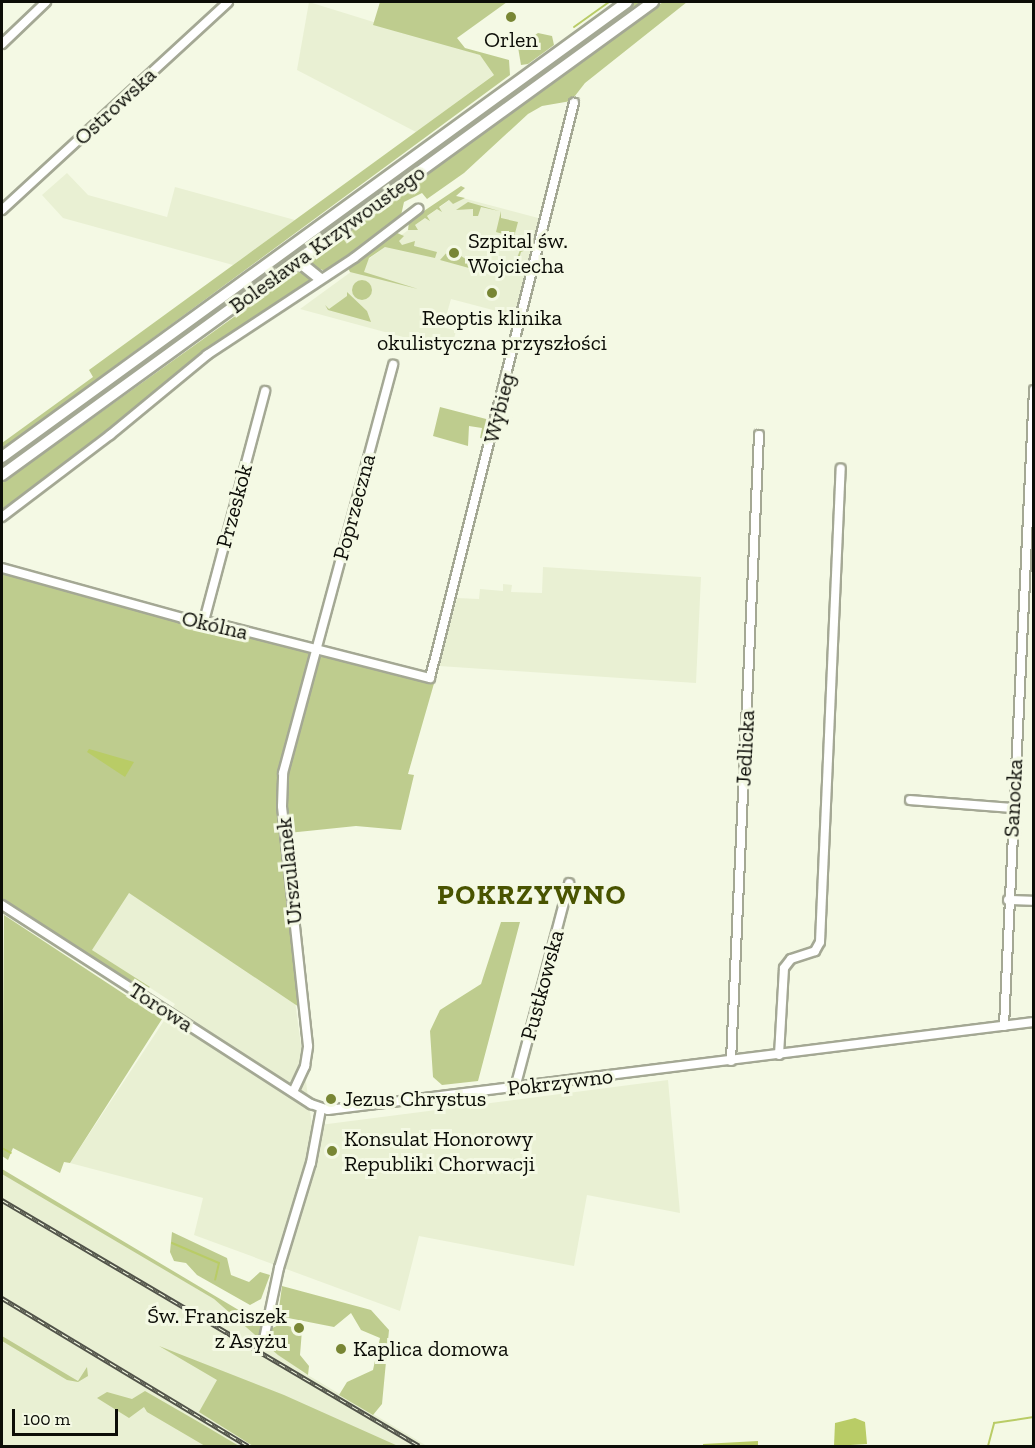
<!DOCTYPE html>
<html>
<head>
<meta charset="utf-8">
<style>
  body { margin:0 }
  #map { position:relative; width:1035px; height:1448px; overflow:hidden; background:#f4f9e4; font-family:"Zilla Slab",serif }
  div>[style] { position:absolute }
  [style*='--x'] { left:calc(var(--x)*1px); top:calc(var(--y)*1px); width:calc(var(--w)*1px); rotate:calc(var(--a)*1deg) }
  .built>* { inset:0; background:#e9f0d3 }
  .green>* { inset:0; background:#becc8e }
  .round { border-radius:50% }
  .water>* { inset:0; background:#b9cc66 }
  .stream>* { height:2px; margin:-1px; padding:0 1px; transform-origin:1px; border-radius:1px; background:#b9cc66 }
  .roads { filter:drop-shadow(2px 0 #a4a894) drop-shadow(-2px 0 #a4a894) drop-shadow(0 2px #a4a894) drop-shadow(0 -2px #a4a894) }
  .minor>* { height:8px; margin:-4px; padding:0 4px; transform-origin:4px; border-radius:4px; background:#fff }
  .major>* { height:10px; margin:-5px; padding:0 5px; transform-origin:5px; border-radius:5px; background:#fff }
  .rail>* { height:4.5px; margin-top:-2.25px; transform-origin:0; background:repeating-linear-gradient(90deg,#f4f9e4 0 7px,#515349 0 14px); box-sizing:border-box; border-block:2px solid #515349 }
  .dots>* { width:16px; height:16px; translate:-50% -50%; box-sizing:border-box; border:3px solid #f4f9e4; border-radius:50% }
  span { translate:-50% -50%; white-space:nowrap; text-align:center; line-height:1.15; -webkit-text-stroke:6px #f4f9e4; paint-order:stroke }
  .poi-label { font-size:22px; color:#0c0d07 }
  .left { translate:0 -50%; text-align:left }
  .right { translate:-100% -50%; text-align:right }
  .street-label { font-size:22px; color:#0c0d07 }
  .district-label { font-size:28px; color:#495400; font-weight:700; letter-spacing:1.5px }
  .frame { position:absolute; inset:0; border:3px solid #0c0d07; pointer-events:none }
  .scale { position:absolute; left:12px; top:1409px; width:106px; height:27px; box-sizing:border-box; border:3px solid #0c0d07; border-top:0; padding-left:8px; font-size:18px; line-height:21px; white-space:nowrap; color:#0c0d07; -webkit-text-stroke:4px #f4f9e4; paint-order:stroke }
</style>
</head>
<body>
<div id="map">
  <div class="built">
    <div style="clip-path:polygon(309px 2px,480px 55px,495px 74px,416px 132px,297px 70px)"></div>
    <div style="clip-path:polygon(67px 173px,88px 195px,167px 217px,175px 187px,295px 220px,233px 265px,63px 218px,42px 195px)"></div>
    <div style="clip-path:polygon(455px 196px,542px 219px,516px 316px,451px 299px,443px 327px,456px 331px,451px 350px,300px 309px)"></div>
    <div style="clip-path:polygon(543px 567px,701px 577px,696px 683px,439px 666px,457px 598px,479px 599px,480px 589px,503px 591px,503px 584px,512px 585px,511px 592px,542px 593px)"></div>
    <div style="clip-path:polygon(2px 719px,129px 893px,295px 1001px,312px 1126px,668px 1080px,680px 1213px,587px 1195px,574px 1266px,419px 1236px,400px 1311px,194px 1235px,203px 1198px,70px 1163px,175px 1004px,92px 950px)"></div>
    <div style="clip-path:polygon(2px 1172px,214px 1299px,301px 1371px,427px 1446px,2px 1446px)"></div>
  </div>
  <div class="green">
    <div style="clip-path:polygon(380px 2px,507px 2px,457px 38px,465px 48px,509px 60px,510px 75px,2px 449px,2px 443px,93px 377px,89px 370px,494px 75px,480px 55px,373px 25px)"></div>
    <div style="clip-path:polygon(634px 2px,646px 2px,2px 470px,2px 462px)"></div>
    <div style="clip-path:polygon(663px 2px,687px 2px,585px 83px,571px 101px,542px 106px,528px 114px,464px 173px,427px 199px,422px 193px,404px 202px,400px 220px,341px 263px,325px 271px,303px 262px)"></div>
    <div style="clip-path:polygon(538px 33px,552px 36px,554px 45px,528px 64px,521px 65px,518px 47px)"></div>
    <div style="clip-path:polygon(461px 186px,465px 188px,456px 196px,465px 198px,453px 204px,449px 200px,439px 207px,442px 212px,437px 209px,427px 216px,430px 221px,425px 218px,415px 225px,418px 230px,408px 230px,409px 221px)"></div>
    <div style="clip-path:polygon(468px 202px,499px 211px,481px 207px,478px 216px,473px 216px,473px 209px,456px 210px)"></div>
    <div style="clip-path:polygon(501px 211px,501px 218px,518px 222px,514px 237px,496px 232px)"></div>
    <div style="clip-path:polygon(395px 232px,404px 236px,399px 241px,402px 245px,415px 241px,414px 246px,437px 252px,435px 258px,385px 247px,369px 258px,364px 272px,418px 289px,350px 272px,348px 268px)"></div>
    <div style="clip-path:polygon(514px 241px,524px 244px,526px 250px,521px 252px,517px 266px,521px 268px,511px 274px,520px 250px,513px 246px,510px 249px)"></div>
    <div style="clip-path:polygon(449px 250px,449px 256px,458px 260px,461px 256px,487px 273px,440px 260px)"></div>
    <div style="clip-path:polygon(301px 269px,311px 275px,308px 283px,216px 344px,115px 427px,2px 512px,2px 483px)"></div>
    <div class="round" style="left:352px;top:280px;width:20px;height:20px"></div>
    <div style="clip-path:polygon(347px 292px,367px 311px,371px 322px,328px 310px,325px 305px,329px 309px,347px 296px)"></div>
    <div style="clip-path:polygon(440px 407px,490px 420px,486px 439px,480px 438px,482px 428px,469px 426px,468px 446px,433px 436px)"></div>
    <div style="clip-path:polygon(2px 570px,305px 648px,309px 654px,311px 659px,282px 763px,299px 1007px,129px 893px,92px 950px,150px 987px,146px 990px,2px 901px)"></div>
    <div style="clip-path:polygon(325px 656px,423px 682px,435px 680px,408px 774px,414px 775px,401px 830px,356px 826px,288px 833px,285px 782px,318px 658px)"></div>
    <div style="clip-path:polygon(4px 915px,162px 1019px,70px 1163px,64px 1162px,60px 1173px,13px 1148px,8px 1160px,2px 1156px)"></div>
    <div style="clip-path:polygon(501px 922px,520px 922px,478px 1081px,442px 1085px,433px 1077px,430px 1031px,440px 1010px,481px 984px)"></div>
    <div style="clip-path:polygon(2px 1169px,247px 1315px,263px 1316px,270px 1329px,281px 1324px,302px 1330px,300px 1355px,309px 1366px,308px 1375px,278px 1355px,214px 1299px,2px 1174px)"></div>
    <div style="clip-path:polygon(172px 1232px,227px 1258px,231px 1275px,249px 1282px,260px 1272px,270px 1275px,261px 1299px,250px 1305px,197px 1275px,186px 1263px,174px 1261px,170px 1252px)"></div>
    <div style="clip-path:polygon(282px 1286px,371px 1310px,389px 1330px,382px 1404px,373px 1415px,339px 1395px,347px 1382px,373px 1370px,380px 1338px,361px 1330px,351px 1313px,334px 1327px,278px 1316px)"></div>
    <div style="clip-path:polygon(2px 1336px,78px 1381px,87px 1367px,88px 1376px,78px 1382px,67px 1380px,2px 1341px)"></div>
    <div style="clip-path:polygon(159px 1346px,284px 1395px,398px 1446px,253px 1446px,199px 1412px,217px 1380px)"></div>
    <div style="clip-path:polygon(145px 1391px,197px 1421px,239px 1446px,205px 1446px,147px 1412px,144px 1407px,129px 1418px,97px 1398px,107px 1392px,132px 1399px)"></div>
  </div>
  <div class="water">
    <div style="clip-path:polygon(89px 749px,134px 762px,125px 777px,87px 752px)"></div>
    <div style="clip-path:polygon(855px 1418px,865px 1422px,867px 1444px,834px 1446px,835px 1423px)"></div>
    <div style="clip-path:polygon(758px 1441px,758px 1446px,703px 1446px,703px 1444px)"></div>
  </div>
  <div class="stream">
    <div style="--x:574;--y:27;--w:43;--a:-35.5"></div>
    <div style="--x:2;--y:1148;--w:10;--a:29"></div>
    <div style="--x:172;--y:1243;--w:51;--a:23.1"></div>
    <div style="--x:219;--y:1263;--w:17;--a:103"></div>
    <div style="--x:988;--y:1446;--w:24;--a:-75"></div>
    <div style="--x:994;--y:1423;--w:40;--a:-8.5"></div>
  </div>
  <div class="roads">
    <div class="minor">
      <div style="--x:2;--y:44;--w:61;--a:-43.7"></div>
      <div style="--x:2;--y:210;--w:307;--a:-42.6"></div>
      <div style="--x:2;--y:517;--w:136;--a:-37.2"></div>
      <div style="--x:110;--y:435;--w:126;--a:-39.5"></div>
      <div style="--x:207;--y:355;--w:176;--a:-33.4"></div>
      <div style="--x:354;--y:258;--w:81;--a:-37.4"></div>
      <div style="--x:2;--y:568;--w:187;--a:15.5"></div>
      <div style="--x:182;--y:618;--w:32;--a:9"></div>
      <div style="--x:214;--y:623;--w:223;--a:14.3"></div>
      <div style="--x:430;--y:678;--w:593;--a:-75.94"></div>
      <div style="--x:204;--y:621;--w:238;--a:-75.1"></div>
      <div style="--x:910;--y:800;--w:102;--a:4.5"></div>
      <div style="--x:1008;--y:900;--w:26;--a:2"></div>
      <div style="--x:2;--y:905;--w:368;--a:32.8"></div>
      <div style="--x:311;--y:1104;--w:18;--a:19"></div>
      <div style="--x:328;--y:1110;--w:711;--a:-7.11"></div>
      <div style="--x:1004;--y:1026;--w:637;--a:-87.3"></div>
      <div style="--x:779;--y:1055;--w:87;--a:-86.7"></div>
      <div style="--x:784;--y:968;--w:11;--a:-52"></div>
      <div style="--x:791;--y:959;--w:25;--a:-18"></div>
      <div style="--x:815;--y:951;--w:10;--a:-61"></div>
      <div style="--x:820;--y:942;--w:474;--a:-87.5"></div>
      <div style="--x:731;--y:1061;--w:627;--a:-87.44"></div>
      <div style="--x:515;--y:1088;--w:212;--a:-75.2"></div>
      <div style="--x:293;--y:1092;--w:29;--a:-65"></div>
      <div style="--x:305;--y:1066;--w:20;--a:-81"></div>
      <div style="--x:308;--y:1046;--w:241;--a:-96.2"></div>
      <div style="--x:282;--y:806;--w:33;--a:-88"></div>
      <div style="--x:283;--y:773;--w:423;--a:-74.9"></div>
      <div style="--x:264;--y:1339;--w:73;--a:-78.1"></div>
      <div style="--x:279;--y:1268;--w:110;--a:-73.1"></div>
      <div style="--x:311;--y:1163;--w:55;--a:-79.5"></div>
    </div>
    <div class="major">
      <div style="--x:291;--y:265;--w:12;--a:0"></div>
      <div style="--x:303;--y:265;--w:21;--a:39"></div>
      <div style="--x:2;--y:457;--w:773;--a:-36.05"></div>
      <div style="--x:2;--y:475;--w:805;--a:-36"></div>
    </div>
  </div>
  <div class="rail">
    <div style="--x:2;--y:1200;--w:484;--a:30.5"></div>
    <div style="--x:2;--y:1298;--w:287;--a:31"></div>
  </div>
  <div class="dots">
    <div style="left:511px;top:17px;background:#788634"></div>
    <div style="left:454px;top:253px;background:#788634"></div>
    <div style="left:492px;top:293px;background:#788634"></div>
    <div style="left:331px;top:1099px;background:#788634"></div>
    <div style="left:332px;top:1151px;background:#788634"></div>
    <div style="left:299px;top:1328px;background:#788634"></div>
    <div style="left:341px;top:1349px;background:#788634"></div>
  </div>
  <div class="poi-label">
    <span style="left:511px;top:40px">Orlen</span>
    <span class="left" style="left:468px;top:253px">Szpital św.<br>Wojciecha</span>
    <span style="left:492px;top:330px">Reoptis klinika<br>okulistyczna przyszłości</span>
    <span class="left" style="left:343px;top:1099px">Jezus Chrystus</span>
    <span class="left" style="left:344px;top:1151px">Konsulat Honorowy<br>Republiki Chorwacji</span>
    <span class="right" style="left:287px;top:1328px">Św. Franciszek<br>z Asyżu</span>
    <span class="left" style="left:353px;top:1349px">Kaplica domowa</span>
  </div>
  <div class="street-label">
    <span style="left:115px;top:106px;rotate:-43deg">Ostrowska</span>
    <span style="left:327px;top:239px;rotate:-36deg">Bolesława Krzywoustego</span>
    <span style="left:499px;top:408px;rotate:-76deg">Wybieg</span>
    <span style="left:234px;top:506px;rotate:-75deg">Przeskok</span>
    <span style="left:354px;top:507px;rotate:-75deg">Poprzeczna</span>
    <span style="left:215px;top:625px;rotate:13deg">Okólna</span>
    <span style="left:745px;top:748px;rotate:-87deg">Jedlicka</span>
    <span style="left:1013px;top:798px;rotate:-87deg">Sanocka</span>
    <span style="left:289px;top:871px;rotate:-96deg">Urszulanek</span>
    <span style="left:542px;top:985px;rotate:-75deg">Pustkowska</span>
    <span style="left:161px;top:1007px;rotate:33deg">Torowa</span>
    <span style="left:560px;top:1082px;rotate:-7deg">Pokrzywno</span>
  </div>
  <div class="district-label">
    <span style="left:532px;top:895px">POKRZYWNO</span>
  </div>
  <div class="frame"></div>
  <div class="scale">100 m</div>
</div>
</body>
</html>
